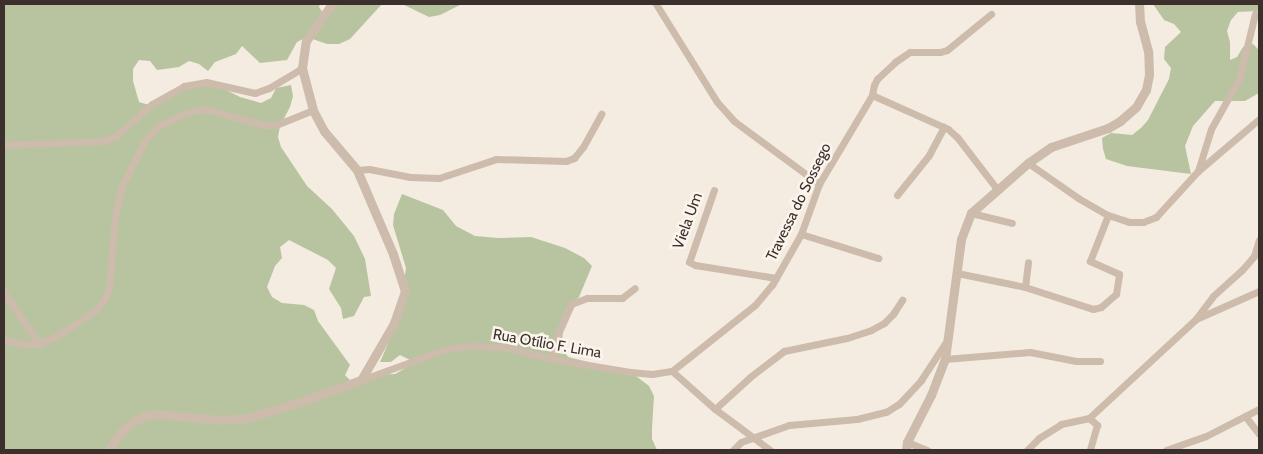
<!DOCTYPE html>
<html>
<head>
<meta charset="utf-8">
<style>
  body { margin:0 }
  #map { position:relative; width:1263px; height:454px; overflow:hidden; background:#f4ebe1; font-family:Cabin,sans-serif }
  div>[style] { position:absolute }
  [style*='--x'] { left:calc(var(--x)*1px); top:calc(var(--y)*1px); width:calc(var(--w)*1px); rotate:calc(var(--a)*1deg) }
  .green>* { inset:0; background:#b8c4a0 }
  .minor>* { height:7px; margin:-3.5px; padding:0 3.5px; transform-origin:3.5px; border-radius:3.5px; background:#cdbbac }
  .tertiary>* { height:9px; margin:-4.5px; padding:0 4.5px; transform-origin:4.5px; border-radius:4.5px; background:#cdbbac }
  span { translate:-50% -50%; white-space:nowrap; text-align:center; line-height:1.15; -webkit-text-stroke:5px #fbf5ee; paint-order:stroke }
  .street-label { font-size:15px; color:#3b302b }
  .frame { position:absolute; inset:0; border:5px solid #3b302b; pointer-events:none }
</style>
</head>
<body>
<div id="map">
  <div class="green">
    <div style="clip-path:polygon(4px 4px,320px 4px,319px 7px,325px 16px,334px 4px,382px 4px,350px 39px,339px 44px,327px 44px,307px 37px,297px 42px,287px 60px,260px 63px,242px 46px,236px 54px,215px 62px,208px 71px,199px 64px,189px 61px,179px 67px,157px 70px,150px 61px,139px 60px,133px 69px,133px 81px,139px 102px,149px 105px,188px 83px,220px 87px,240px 97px,261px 103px,271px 98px,276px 88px,291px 85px,293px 96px,290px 107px,280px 126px,278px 137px,281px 147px,307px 186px,332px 209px,354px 236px,365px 259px,371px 296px,364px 297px,354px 316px,343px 319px,341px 308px,329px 289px,336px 268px,328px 260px,289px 240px,280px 247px,282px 258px,275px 266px,267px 287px,272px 297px,282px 303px,304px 305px,314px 310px,318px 321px,350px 365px,345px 375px,353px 383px,373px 375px,395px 374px,404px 369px,410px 360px,400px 355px,391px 362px,380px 362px,398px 321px,406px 268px,393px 225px,394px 214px,402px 194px,443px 210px,456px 226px,475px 236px,498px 238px,531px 237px,565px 248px,584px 258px,592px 266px,579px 297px,570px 305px,563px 326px,562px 348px,568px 357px,632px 373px,649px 386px,654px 396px,652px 428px,652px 439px,657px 450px,4px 450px)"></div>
    <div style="clip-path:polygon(402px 4px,462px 4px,440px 15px,429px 17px)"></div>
    <div style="clip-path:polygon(1153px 4px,1259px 4px,1259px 11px,1238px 12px,1231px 20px,1227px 31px,1230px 42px,1230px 60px,1237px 57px,1243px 47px,1253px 44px,1259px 50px,1259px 93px,1245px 101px,1215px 101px,1193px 126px,1185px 146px,1191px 174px,1127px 166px,1106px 159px,1103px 149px,1102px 138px,1111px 133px,1132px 135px,1141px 128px,1148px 120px,1169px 79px,1171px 68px,1164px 59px,1165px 47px,1181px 32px,1174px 24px,1164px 20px)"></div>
  </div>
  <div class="minor">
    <div style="--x:656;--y:4;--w:115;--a:58.1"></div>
    <div style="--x:717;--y:102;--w:25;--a:48"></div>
    <div style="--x:734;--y:121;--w:106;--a:36.5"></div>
    <div style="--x:872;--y:95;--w:83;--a:24.1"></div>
    <div style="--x:948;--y:129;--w:12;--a:42"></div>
    <div style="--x:957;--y:137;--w:66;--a:52.4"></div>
    <div style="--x:4;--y:145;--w:99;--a:-2.3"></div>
    <div style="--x:103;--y:141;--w:14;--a:-21"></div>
    <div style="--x:116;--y:136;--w:48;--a:-41.6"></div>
    <div style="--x:152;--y:104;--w:37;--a:-29"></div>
    <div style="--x:184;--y:86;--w:22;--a:-10"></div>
    <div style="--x:206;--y:82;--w:50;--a:12.7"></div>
    <div style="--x:255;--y:93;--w:15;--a:-20"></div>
    <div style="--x:269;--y:88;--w:39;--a:-31"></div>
    <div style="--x:1028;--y:163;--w:61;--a:35"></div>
    <div style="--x:1078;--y:198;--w:34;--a:30"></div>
    <div style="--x:1108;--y:215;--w:22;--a:18"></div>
    <div style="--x:1129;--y:222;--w:14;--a:0"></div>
    <div style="--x:1143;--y:222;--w:14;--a:-21"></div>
    <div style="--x:1156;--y:217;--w:62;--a:-47.6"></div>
    <div style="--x:1198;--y:171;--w:80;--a:-40.4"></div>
    <div style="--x:357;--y:170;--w:12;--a:-5"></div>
    <div style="--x:369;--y:169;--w:42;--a:11"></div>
    <div style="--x:410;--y:177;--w:29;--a:2"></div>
    <div style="--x:439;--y:178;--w:60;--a:-18.4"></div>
    <div style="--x:496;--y:159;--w:70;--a:1.6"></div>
    <div style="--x:566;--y:161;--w:9;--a:-21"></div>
    <div style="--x:574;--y:158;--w:14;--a:-51"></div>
    <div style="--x:583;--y:147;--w:38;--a:-61"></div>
    <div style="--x:1198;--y:171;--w:44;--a:-72.8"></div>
    <div style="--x:1211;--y:129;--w:57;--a:-60.8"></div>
    <div style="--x:1239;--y:79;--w:67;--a:-76.2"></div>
    <div style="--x:714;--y:190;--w:76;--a:109.1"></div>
    <div style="--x:689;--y:262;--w:7;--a:27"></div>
    <div style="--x:695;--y:265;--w:82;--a:9.1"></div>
    <div style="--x:897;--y:195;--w:51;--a:-51.3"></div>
    <div style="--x:929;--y:155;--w:32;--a:-62"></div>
    <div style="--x:971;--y:213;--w:42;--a:13.7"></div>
    <div style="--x:801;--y:234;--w:81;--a:17.3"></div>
    <div style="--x:957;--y:273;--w:69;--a:11.6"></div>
    <div style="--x:1025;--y:287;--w:71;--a:17.9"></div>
    <div style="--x:1093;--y:309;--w:8;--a:-14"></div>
    <div style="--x:1101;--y:307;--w:20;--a:-41"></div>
    <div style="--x:1116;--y:294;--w:20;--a:-81"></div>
    <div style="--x:1119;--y:274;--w:32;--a:-156"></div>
    <div style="--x:1090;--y:261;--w:49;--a:-68.6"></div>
    <div style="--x:1025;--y:287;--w:25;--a:-83"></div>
    <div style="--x:4;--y:292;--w:63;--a:56.1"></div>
    <div style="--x:1196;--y:319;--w:69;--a:-24"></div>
    <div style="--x:4;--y:340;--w:21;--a:11"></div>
    <div style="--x:25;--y:344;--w:14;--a:0"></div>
    <div style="--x:39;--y:344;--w:23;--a:-25"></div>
    <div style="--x:60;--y:334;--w:43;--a:-33.7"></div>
    <div style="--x:96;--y:310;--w:13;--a:-51"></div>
    <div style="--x:104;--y:300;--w:13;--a:-67"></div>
    <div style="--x:109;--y:288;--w:71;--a:-85.2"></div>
    <div style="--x:115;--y:217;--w:30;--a:-78"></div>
    <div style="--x:121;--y:188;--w:51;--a:-63.4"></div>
    <div style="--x:144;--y:142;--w:20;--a:-49"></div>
    <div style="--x:157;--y:127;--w:34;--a:-26"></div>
    <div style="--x:188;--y:112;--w:17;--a:-10"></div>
    <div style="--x:205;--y:109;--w:60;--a:15.4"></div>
    <div style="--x:263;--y:125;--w:13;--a:0"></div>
    <div style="--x:276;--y:125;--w:40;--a:-22"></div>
    <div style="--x:552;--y:359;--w:24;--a:-78"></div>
    <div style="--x:557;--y:336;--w:35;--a:-66"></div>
    <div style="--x:571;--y:304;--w:17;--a:-21"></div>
    <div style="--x:587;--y:298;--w:35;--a:0"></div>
    <div style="--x:622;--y:298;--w:16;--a:-38"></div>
    <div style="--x:945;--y:359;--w:85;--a:-4.7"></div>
    <div style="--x:1030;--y:352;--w:47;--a:11.1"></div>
    <div style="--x:1076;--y:361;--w:24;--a:0"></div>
    <div style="--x:672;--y:371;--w:57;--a:41.5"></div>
    <div style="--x:715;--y:409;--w:69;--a:36.7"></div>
    <div style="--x:361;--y:380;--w:90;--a:-20"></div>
    <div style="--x:446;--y:349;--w:25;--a:-7"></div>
    <div style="--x:471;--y:346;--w:33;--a:2"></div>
    <div style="--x:504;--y:347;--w:49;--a:14"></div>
    <div style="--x:552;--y:359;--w:79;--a:9.5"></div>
    <div style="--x:630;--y:372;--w:22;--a:5"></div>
    <div style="--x:652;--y:374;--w:20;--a:-9"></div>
    <div style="--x:672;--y:371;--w:106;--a:-38.5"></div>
    <div style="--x:755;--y:305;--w:26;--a:-50"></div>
    <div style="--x:772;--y:285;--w:59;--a:-60.4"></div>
    <div style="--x:801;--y:234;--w:53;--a:-70.2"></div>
    <div style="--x:819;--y:184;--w:104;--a:-59.2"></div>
    <div style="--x:872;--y:95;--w:10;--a:-79"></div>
    <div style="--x:874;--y:85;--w:7;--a:-63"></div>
    <div style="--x:877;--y:79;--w:25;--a:-43"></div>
    <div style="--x:895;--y:62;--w:18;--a:-34"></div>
    <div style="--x:910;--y:52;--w:30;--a:0"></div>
    <div style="--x:940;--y:52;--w:7;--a:-16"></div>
    <div style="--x:947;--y:50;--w:57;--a:-39.3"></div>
    <div style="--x:715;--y:409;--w:47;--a:-42.4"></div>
    <div style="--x:750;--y:377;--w:43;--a:-37.4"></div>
    <div style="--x:784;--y:351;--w:64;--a:-11.7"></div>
    <div style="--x:847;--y:338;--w:25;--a:-18"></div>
    <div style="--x:871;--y:330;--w:15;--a:-28"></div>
    <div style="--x:884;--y:323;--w:13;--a:-45"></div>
    <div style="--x:893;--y:314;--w:17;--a:-57"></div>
    <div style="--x:1245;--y:416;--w:23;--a:52"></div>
    <div style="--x:1089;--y:418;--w:11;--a:41"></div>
    <div style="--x:1097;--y:425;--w:26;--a:106"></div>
    <div style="--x:907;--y:442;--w:22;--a:22"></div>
    <div style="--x:733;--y:450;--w:11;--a:-45"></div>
    <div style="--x:741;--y:442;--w:51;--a:-19.5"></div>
    <div style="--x:789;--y:425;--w:68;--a:-5"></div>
    <div style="--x:857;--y:419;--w:30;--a:-14"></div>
    <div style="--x:886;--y:412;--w:15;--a:-32"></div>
    <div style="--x:899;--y:404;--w:33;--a:-47"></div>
    <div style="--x:921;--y:380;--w:45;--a:-56.7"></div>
    <div style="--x:1027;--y:450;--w:17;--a:-45"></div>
    <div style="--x:1039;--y:438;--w:26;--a:-32"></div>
    <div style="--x:1061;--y:424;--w:29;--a:-12"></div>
    <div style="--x:1089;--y:418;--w:144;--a:-42.8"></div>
    <div style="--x:1195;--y:320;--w:30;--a:-53"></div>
    <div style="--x:1213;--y:296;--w:39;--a:-42"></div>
    <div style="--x:1242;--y:270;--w:18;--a:-49"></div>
    <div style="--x:1254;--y:256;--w:17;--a:-73"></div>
    <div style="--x:1166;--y:450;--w:42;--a:-19.3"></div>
    <div style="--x:1206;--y:436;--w:59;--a:-27"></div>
  </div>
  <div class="tertiary">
    <div style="--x:109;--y:450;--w:20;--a:-57"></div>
    <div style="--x:120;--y:433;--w:15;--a:-42"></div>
    <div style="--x:131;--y:423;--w:15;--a:-28"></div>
    <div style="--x:144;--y:416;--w:12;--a:-9"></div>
    <div style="--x:156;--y:414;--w:65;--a:5.3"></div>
    <div style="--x:221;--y:420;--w:26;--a:-4"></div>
    <div style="--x:247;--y:418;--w:49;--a:-16.6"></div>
    <div style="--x:294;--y:404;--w:71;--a:-19.7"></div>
    <div style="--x:361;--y:380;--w:66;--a:-59.9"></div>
    <div style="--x:394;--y:323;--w:34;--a:-71"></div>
    <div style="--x:405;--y:291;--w:39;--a:-108"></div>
    <div style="--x:393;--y:254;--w:91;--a:-113.2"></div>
    <div style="--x:357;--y:170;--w:51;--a:-130.2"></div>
    <div style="--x:324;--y:131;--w:24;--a:-118"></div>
    <div style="--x:313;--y:110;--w:43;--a:-104.7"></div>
    <div style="--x:302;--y:68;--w:27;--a:-82"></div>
    <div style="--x:306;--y:41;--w:45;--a:-54.9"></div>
    <div style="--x:906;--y:450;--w:8;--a:-83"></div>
    <div style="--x:907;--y:442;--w:53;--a:-62.9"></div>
    <div style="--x:931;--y:395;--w:39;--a:-69"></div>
    <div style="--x:945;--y:359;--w:121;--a:-82.4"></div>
    <div style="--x:961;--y:239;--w:28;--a:-69"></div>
    <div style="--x:971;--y:213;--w:76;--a:-41.3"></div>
    <div style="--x:1028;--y:163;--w:28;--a:-35"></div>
    <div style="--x:1051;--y:147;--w:60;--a:-18.4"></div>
    <div style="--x:1108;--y:128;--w:14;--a:-30"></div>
    <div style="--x:1120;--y:121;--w:21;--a:-41"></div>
    <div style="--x:1136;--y:107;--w:20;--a:-60"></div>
    <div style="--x:1146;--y:90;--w:16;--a:-79"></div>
    <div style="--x:1149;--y:74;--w:23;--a:-92"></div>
    <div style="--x:1148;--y:51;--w:30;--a:-105"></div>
    <div style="--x:1140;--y:22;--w:18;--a:-93"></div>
  </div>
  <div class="street-label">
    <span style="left:799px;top:202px;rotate:-64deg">Travessa do Sossego</span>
    <span style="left:688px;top:221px;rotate:-70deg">Viela Um</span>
    <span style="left:547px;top:344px;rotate:10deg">Rua Otílio F. Lima</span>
  </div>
  <div class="frame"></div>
</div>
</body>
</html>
